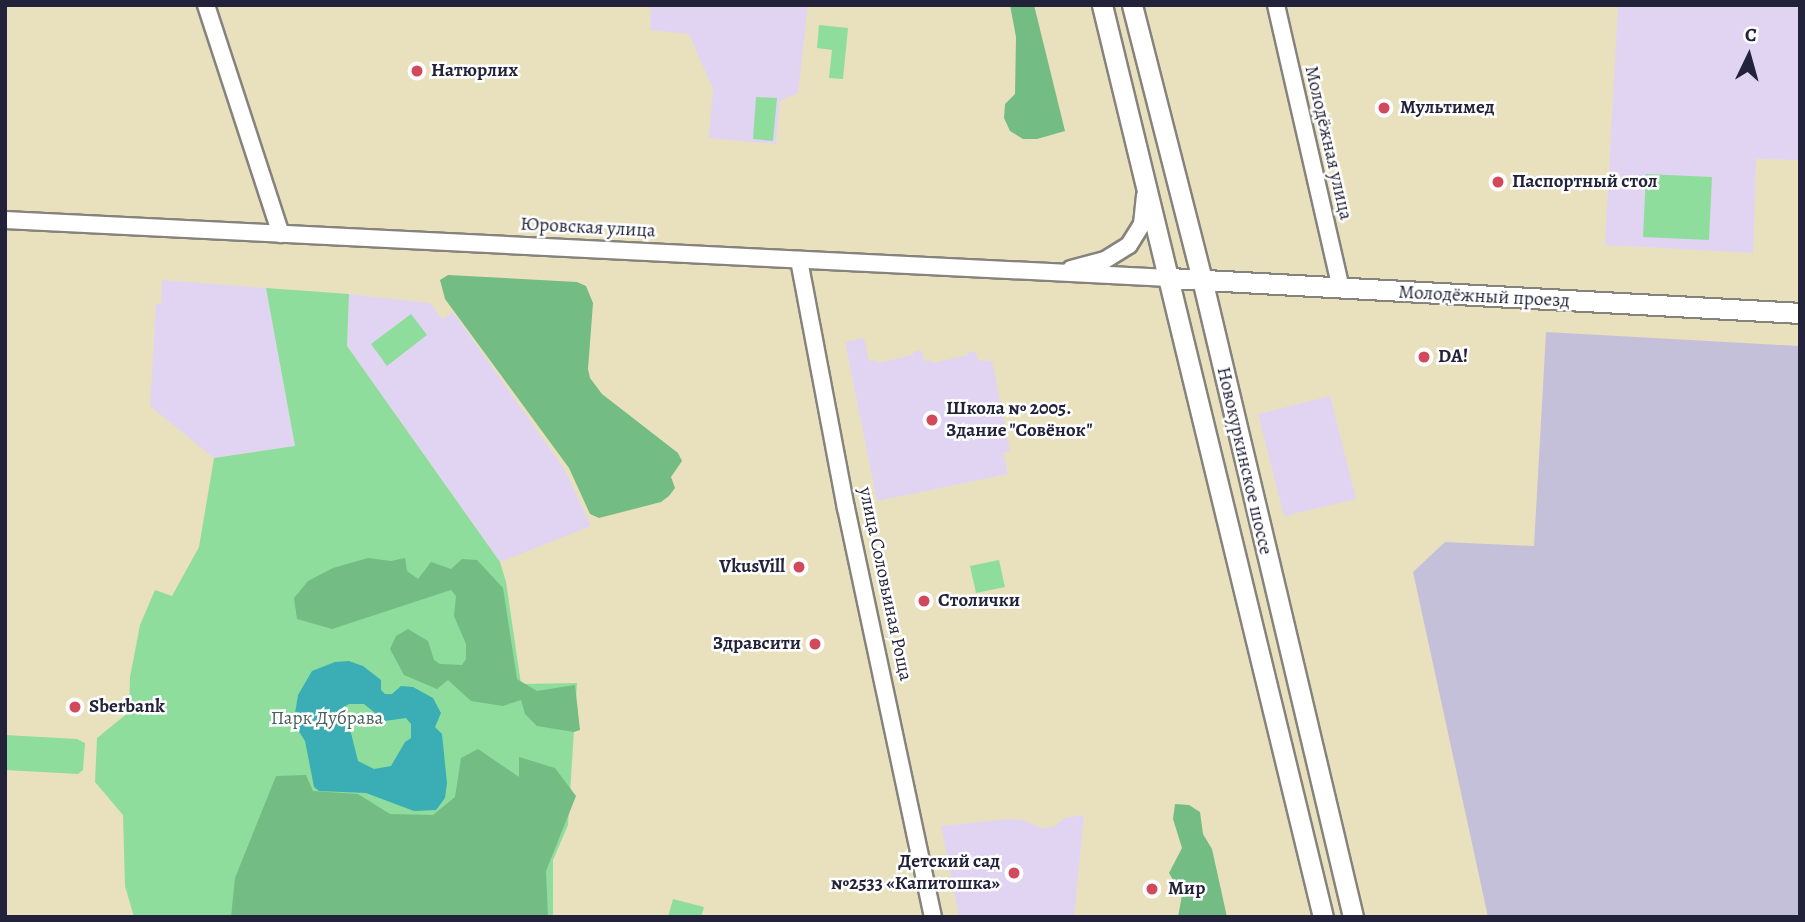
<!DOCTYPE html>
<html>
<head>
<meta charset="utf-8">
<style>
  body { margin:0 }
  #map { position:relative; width:1805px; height:922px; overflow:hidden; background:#e9e1be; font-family:Alegreya,serif }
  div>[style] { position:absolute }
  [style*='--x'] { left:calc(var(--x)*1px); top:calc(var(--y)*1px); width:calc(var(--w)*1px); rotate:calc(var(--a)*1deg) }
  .built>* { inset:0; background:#e1d4f3 }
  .industrial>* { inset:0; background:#c5c0da }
  .green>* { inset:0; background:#8fdd9c }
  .forest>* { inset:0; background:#73bc84 }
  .water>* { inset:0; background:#3badb4 }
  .roads { filter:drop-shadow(2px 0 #86827c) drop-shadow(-2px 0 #86827c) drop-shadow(0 2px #86827c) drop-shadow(0 -2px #86827c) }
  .minor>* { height:16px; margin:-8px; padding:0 8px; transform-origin:8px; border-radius:8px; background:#fff }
  .major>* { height:19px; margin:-9.5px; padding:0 9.5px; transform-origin:9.5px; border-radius:9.5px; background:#fff }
  .dots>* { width:19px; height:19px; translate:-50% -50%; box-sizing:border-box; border:4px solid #fff; border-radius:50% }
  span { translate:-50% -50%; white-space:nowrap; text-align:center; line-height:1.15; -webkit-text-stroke:5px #fff; paint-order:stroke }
  .poi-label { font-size:19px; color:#22223b; font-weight:700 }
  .left { translate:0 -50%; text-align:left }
  .right { translate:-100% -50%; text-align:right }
  .street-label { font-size:19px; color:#22223b }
  .park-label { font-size:19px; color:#48635d }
  .frame { position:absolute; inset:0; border:7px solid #22223b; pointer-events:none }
  .north { position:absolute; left:1714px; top:21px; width:70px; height:70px; -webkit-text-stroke:5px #fff; paint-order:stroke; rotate:5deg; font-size:19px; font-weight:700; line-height:28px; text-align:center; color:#22223b }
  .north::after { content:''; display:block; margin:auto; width:24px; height:32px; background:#22223b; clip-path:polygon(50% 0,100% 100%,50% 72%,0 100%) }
</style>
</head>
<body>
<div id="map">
  <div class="built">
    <div style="clip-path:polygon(651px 5px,808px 5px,798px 93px,780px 101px,776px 144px,709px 138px,713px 89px,689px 34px,650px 30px)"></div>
    <div style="clip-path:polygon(1618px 5px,1800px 5px,1800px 160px,1756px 159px,1753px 253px,1605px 245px)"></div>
    <div style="clip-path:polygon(162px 280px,266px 288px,295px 446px,214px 458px,150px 406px,156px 304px,161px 304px)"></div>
    <div style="clip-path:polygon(349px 294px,430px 303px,442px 319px,453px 312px,565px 470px,591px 526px,500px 562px,347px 346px)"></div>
    <div style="clip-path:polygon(864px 338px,869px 361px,876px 360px,877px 363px,913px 355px,913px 352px,921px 350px,924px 361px,931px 360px,932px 363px,968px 355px,968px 352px,975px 351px,978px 360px,992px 361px,1010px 451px,1003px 452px,1008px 474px,877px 501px,845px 342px)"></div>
    <div style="clip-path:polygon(1330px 396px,1356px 499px,1284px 516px,1258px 414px)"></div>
    <div style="clip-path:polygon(1084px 815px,1074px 917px,959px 917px,941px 826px,1008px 819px,1023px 820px,1042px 828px,1053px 827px,1065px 818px)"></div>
  </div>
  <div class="industrial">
    <div style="clip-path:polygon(1546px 332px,1800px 346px,1800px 917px,1488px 917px,1413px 572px,1445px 542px,1534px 546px)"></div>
  </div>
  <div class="green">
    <div style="clip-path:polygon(819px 25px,848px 28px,843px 79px,829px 78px,832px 50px,817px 48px)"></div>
    <div style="clip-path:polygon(756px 97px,777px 98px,773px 141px,753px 139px)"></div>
    <div style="clip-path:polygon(1646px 174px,1712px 177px,1709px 240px,1643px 237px)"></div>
    <div style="clip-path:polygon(266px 288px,349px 294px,347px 346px,500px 562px,506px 582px,521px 684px,577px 683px,568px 825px,553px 860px,553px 917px,134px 917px,125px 886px,123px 815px,95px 782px,97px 738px,129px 712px,130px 677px,140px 625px,155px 590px,172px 596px,199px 547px,214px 458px,295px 446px)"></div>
    <div style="clip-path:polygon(411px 314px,427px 335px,387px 366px,371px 344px)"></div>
    <div style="clip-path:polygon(999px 560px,1005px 587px,976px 593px,970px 566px)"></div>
    <div style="clip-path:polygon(5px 735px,77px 739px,85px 743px,83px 770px,78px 774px,5px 770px)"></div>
    <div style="clip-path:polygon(673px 899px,704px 907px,701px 917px,668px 917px)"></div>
  </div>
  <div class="forest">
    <div style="clip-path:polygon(1010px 5px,1034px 5px,1065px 131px,1037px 139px,1023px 139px,1010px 131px,1004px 118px,1005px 104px,1015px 94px,1016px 37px)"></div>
    <div style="clip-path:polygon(448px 275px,577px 282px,586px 286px,593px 303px,588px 369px,590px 378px,602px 394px,678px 453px,682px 461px,671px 477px,675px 488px,669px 496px,661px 502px,599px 518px,590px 514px,569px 468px,445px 299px,440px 280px)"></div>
    <div style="clip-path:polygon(368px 558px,391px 561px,405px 558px,407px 571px,418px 579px,431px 562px,451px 569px,462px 559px,477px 560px,503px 588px,517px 679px,537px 691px,575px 685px,580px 730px,574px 732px,537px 726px,525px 714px,521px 700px,503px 706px,471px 701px,448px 680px,437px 689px,404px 675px,390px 649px,396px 636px,408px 629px,428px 641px,434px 660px,440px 664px,462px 665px,466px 659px,466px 644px,454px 616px,456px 596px,451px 590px,332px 629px,297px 619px,294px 598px,308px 581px,333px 568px)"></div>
    <div style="clip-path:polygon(478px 749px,519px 777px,519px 757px,555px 768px,576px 796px,546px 871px,548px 917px,231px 917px,235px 878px,276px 776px,306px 775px,313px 791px,358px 794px,390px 814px,433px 815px,455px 797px,461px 758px)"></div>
    <div style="clip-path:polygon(1175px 804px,1189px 805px,1200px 812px,1203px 834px,1212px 849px,1227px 917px,1178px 917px,1182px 895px,1169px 873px,1182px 848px,1173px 819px)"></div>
  </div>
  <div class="water">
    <div style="clip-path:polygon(evenodd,349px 661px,363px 666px,381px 680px,381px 690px,385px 694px,392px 694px,401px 686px,413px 687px,433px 698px,441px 713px,435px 727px,442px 734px,447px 783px,445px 798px,436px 810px,414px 811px,366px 793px,319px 791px,314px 787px,305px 741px,298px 730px,295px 713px,298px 695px,312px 671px,335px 662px,349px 661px,349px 704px,364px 704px,385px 721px,406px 718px,411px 724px,411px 738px,405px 742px,391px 766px,374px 769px,358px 761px,351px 733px,341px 722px,342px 708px,349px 704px)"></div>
  </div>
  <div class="roads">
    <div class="minor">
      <div style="--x:206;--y:5;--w:241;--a:71.9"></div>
      <div style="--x:1276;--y:5;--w:291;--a:77.1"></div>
      <div style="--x:5;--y:220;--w:1165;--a:2.85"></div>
      <div style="--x:799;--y:260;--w:252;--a:79.3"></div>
      <div style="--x:846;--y:508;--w:418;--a:78"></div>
      <div style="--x:1071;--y:269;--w:35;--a:-15"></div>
      <div style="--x:1105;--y:260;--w:28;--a:-32"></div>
      <div style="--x:1129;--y:245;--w:25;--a:-58"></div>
      <div style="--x:1142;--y:224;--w:29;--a:-84"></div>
    </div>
    <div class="major">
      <div style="--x:1102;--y:5;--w:938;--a:76.38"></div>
      <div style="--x:1132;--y:5;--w:283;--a:75.7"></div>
      <div style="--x:1202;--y:279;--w:656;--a:76.68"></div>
      <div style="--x:1169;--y:278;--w:632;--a:3.17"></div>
    </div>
  </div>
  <div class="dots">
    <div style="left:417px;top:71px;background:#d1495b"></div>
    <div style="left:1384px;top:108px;background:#d1495b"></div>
    <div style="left:1498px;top:182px;background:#d1495b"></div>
    <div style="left:1424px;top:357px;background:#d1495b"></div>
    <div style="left:932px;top:420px;background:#d1495b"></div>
    <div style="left:799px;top:567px;background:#d1495b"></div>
    <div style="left:924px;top:601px;background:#d1495b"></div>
    <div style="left:815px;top:644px;background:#d1495b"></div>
    <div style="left:75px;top:707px;background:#d1495b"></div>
    <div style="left:1014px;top:873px;background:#d1495b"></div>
    <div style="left:1152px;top:889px;background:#d1495b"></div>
  </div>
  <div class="poi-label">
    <span class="left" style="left:431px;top:71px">Натюрлих</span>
    <span class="left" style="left:1400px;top:108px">Мультимед</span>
    <span class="left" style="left:1512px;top:182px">Паспортный стол</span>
    <span class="left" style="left:1438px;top:357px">DA!</span>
    <span class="left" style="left:946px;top:420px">Школа № 2005.<br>Здание "Совёнок"</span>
    <span class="right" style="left:785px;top:567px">VkusVill</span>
    <span class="left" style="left:938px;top:601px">Столички</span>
    <span class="right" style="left:801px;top:644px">Здравсити</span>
    <span class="left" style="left:89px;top:707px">Sberbank</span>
    <span class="right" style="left:1000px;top:873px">Детский сад<br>№2533 «Капитошка»</span>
    <span class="left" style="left:1168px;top:889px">Мир</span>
  </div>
  <div class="street-label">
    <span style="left:1328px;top:143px;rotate:77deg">Молодёжная улица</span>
    <span style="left:588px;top:228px;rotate:3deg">Юровская улица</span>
    <span style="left:1484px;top:297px;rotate:3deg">Молодёжный проезд</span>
    <span style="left:1244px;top:461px;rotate:77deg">Новокуркинское шоссе</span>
    <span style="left:885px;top:584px;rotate:78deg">улица Соловьиная Роща</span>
  </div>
  <div class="park-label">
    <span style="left:327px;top:719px">Парк Дубрава</span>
  </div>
  <div class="frame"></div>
  <div class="north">С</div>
</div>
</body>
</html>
